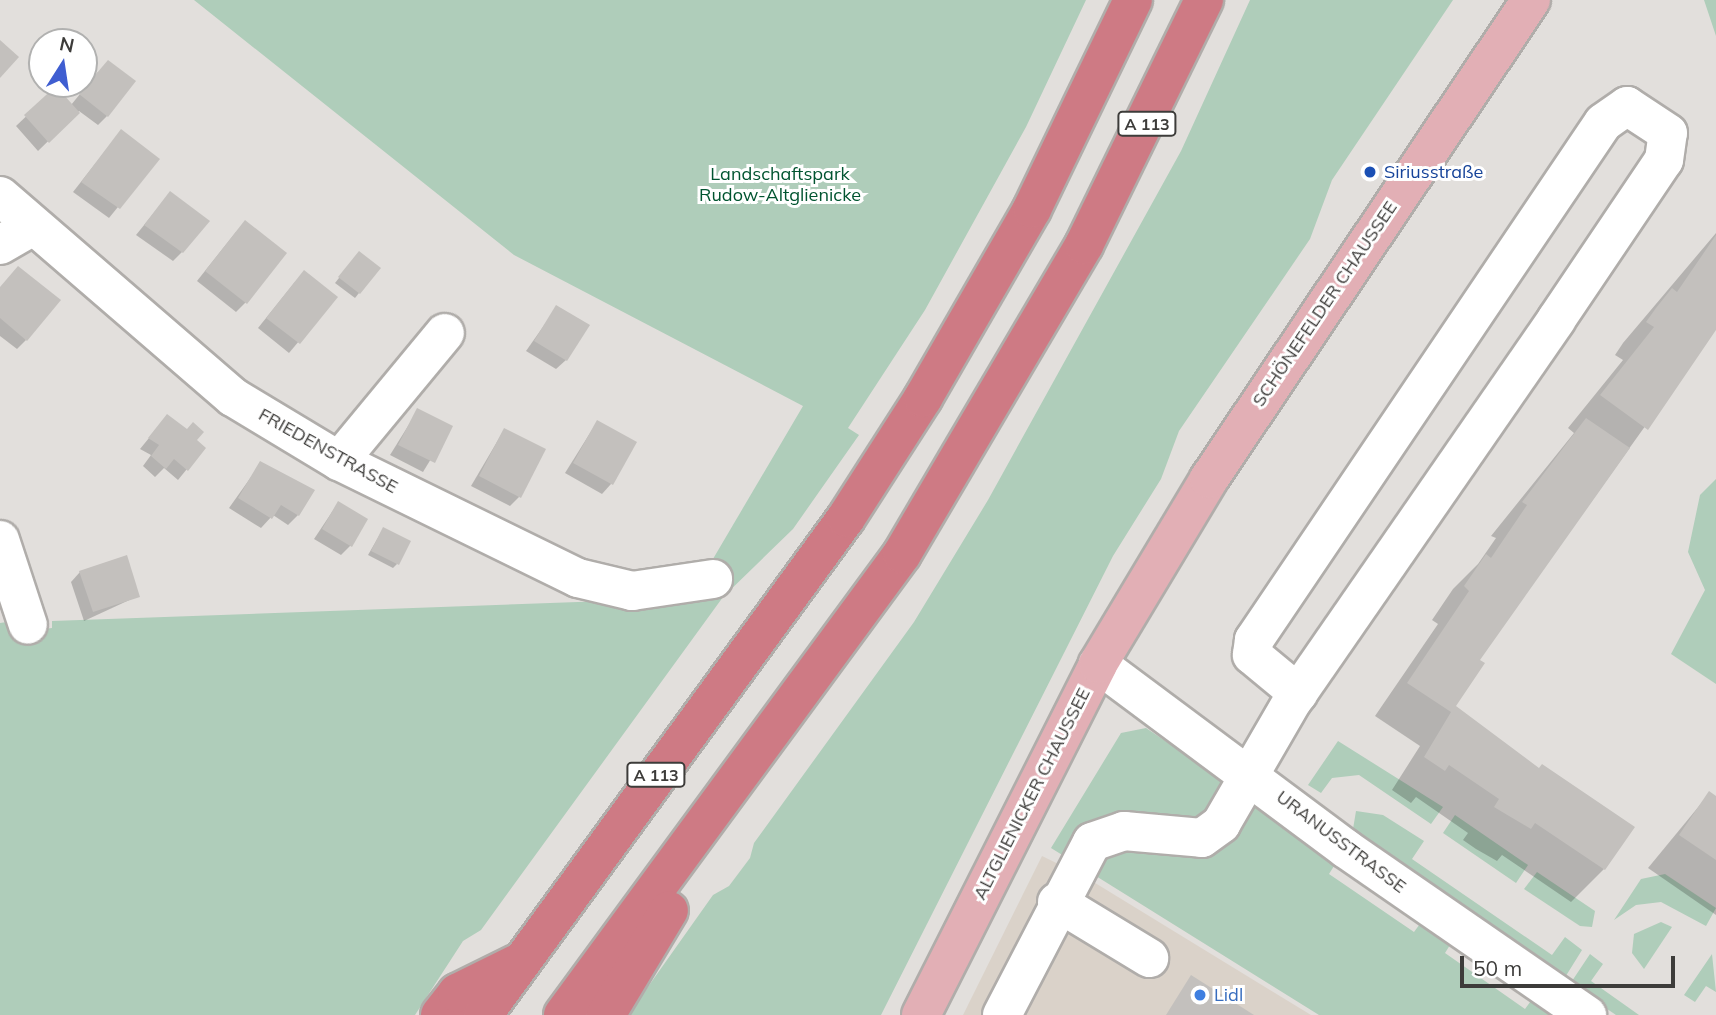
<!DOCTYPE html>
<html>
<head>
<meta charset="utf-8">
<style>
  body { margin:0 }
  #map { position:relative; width:1716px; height:1015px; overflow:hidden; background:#e2dfdc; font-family:Mulish,sans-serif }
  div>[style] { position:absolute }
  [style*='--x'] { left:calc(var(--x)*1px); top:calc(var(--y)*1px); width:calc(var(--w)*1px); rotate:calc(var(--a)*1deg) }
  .built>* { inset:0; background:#dad2c9 }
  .green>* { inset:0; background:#afcdba }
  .shadow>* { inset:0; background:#0003 }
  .building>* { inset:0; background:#c3c0bd }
  .roads { filter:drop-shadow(2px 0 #b0adaa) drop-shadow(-2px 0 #b0adaa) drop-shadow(0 2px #b0adaa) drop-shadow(0 -2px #b0adaa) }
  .minor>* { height:38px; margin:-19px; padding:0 19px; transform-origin:19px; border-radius:19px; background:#fff }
  .major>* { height:38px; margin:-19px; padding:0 19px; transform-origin:19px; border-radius:19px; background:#e2afb5 }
  .highway>* { height:38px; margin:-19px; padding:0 19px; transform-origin:19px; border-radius:19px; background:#ce7a84 }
  .dots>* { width:19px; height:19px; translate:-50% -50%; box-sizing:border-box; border:4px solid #fff; border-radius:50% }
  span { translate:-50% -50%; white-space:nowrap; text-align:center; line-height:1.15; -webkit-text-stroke:6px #fff; paint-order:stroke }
  .shield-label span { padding:2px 5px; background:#fff; border:2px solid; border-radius:5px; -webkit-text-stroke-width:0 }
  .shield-label { font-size:16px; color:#3d3c3a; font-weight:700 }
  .transit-label { font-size:18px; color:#164399 }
  .left { translate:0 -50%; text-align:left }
  .park-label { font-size:18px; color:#005430 }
  .street-label { font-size:18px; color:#3d3c3a }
  .shop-label { font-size:18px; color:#366cbe }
  .north { position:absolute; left:28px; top:28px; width:70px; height:70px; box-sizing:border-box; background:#fff; border:2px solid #b1b1b0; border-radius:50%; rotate:12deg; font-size:19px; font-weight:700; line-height:28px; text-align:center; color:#3d3c3a }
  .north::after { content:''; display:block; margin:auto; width:24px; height:32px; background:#3f5ed1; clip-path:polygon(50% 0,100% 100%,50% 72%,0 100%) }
  .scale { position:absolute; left:1460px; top:956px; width:215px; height:32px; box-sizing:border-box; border:4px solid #3d3c3a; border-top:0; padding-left:9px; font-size:21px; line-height:24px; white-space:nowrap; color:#3d3c3a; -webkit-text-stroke:5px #fff; paint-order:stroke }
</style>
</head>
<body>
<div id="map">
  <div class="built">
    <div style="clip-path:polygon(1042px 856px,1087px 878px,1311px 1015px,963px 1015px)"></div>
  </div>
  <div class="green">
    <div style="clip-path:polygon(194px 0,1086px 0,1026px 127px,925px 310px,848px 428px,859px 435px,793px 529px,723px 597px,481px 930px,463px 941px,415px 1015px,0 1015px,0 623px,7px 622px,10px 633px,52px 628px,52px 621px,690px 598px,803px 406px,514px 255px)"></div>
    <div style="clip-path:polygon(1250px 0,1453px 0,1332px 180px,1310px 239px,1179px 431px,1161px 479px,1113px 556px,881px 1015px,628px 1015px,713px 895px,729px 886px,750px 858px,754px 843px,914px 622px,988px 500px,1181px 151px)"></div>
    <div style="clip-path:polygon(1704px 0,1716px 0,1716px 36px)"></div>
    <div style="clip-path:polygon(1716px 479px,1716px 684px,1671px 654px,1705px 590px,1688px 552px,1700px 495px)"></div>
    <div style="clip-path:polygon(1146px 728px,1339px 858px,1329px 874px,1414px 932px,1425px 917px,1455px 937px,1445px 953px,1525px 1009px,1536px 994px,1567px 1015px,1319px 1015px,1051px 848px,1121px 733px)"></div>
    <div style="clip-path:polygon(1338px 741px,1443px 807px,1431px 824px,1359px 775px,1332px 778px,1321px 793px,1308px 785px)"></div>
    <div style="clip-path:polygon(1356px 811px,1383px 815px,1424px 841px,1412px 859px,1552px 955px,1565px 937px,1582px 950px,1564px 979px,1353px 829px)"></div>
    <div style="clip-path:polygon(1455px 815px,1528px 865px,1516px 883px,1443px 833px)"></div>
    <div style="clip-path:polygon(1537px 872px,1595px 911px,1592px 927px,1580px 926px,1524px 889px)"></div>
    <div style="clip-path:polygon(1665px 874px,1716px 908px,1706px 926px,1661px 902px,1636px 905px,1614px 920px,1641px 879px)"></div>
    <div style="clip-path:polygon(1661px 922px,1672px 927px,1644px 969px,1632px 953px,1634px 934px)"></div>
    <div style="clip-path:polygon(1590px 954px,1603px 964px,1591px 981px,1639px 1015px,1616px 1015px,1570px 984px)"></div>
    <div style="clip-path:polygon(1712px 954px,1716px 992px,1706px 986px,1695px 1002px,1684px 995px)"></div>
  </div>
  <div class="shadow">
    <div style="clip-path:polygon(98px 72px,107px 116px,98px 125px,79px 111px,38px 151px,16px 126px,56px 88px,71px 105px)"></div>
    <div style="clip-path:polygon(121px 131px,157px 159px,109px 218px,73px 192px)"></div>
    <div style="clip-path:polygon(170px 193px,182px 252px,173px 261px,136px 235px)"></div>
    <div style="clip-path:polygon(236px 232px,246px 302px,236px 312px,197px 281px)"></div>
    <div style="clip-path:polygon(1716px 233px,1716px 327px,1478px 660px,1454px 706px,1604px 869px,1571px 902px,1502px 855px,1497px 861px,1476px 849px,1463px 840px,1468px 833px,1416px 797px,1411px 803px,1392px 790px,1420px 746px,1375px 716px,1438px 624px,1432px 620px,1453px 589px,1478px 564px,1496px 538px,1491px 536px,1574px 433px,1568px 428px,1623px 360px,1615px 355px,1623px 343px)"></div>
    <div style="clip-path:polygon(355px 258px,359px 293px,355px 298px,335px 283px)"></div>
    <div style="clip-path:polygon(295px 282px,336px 297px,289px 353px,258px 328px)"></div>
    <div style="clip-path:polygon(0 288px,26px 340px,17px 349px,0 336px)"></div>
    <div style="clip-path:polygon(557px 307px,566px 360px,556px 369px,526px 351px)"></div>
    <div style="clip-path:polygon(418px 410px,451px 426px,423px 472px,390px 455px)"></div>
    <div style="clip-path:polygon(167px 416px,204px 448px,178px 480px,164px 468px,155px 477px,143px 466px,151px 455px,140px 449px)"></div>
    <div style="clip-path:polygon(597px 422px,611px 484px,602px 494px,565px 473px)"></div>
    <div style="clip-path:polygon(504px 430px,519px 497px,510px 506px,471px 486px)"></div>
    <div style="clip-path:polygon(261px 463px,298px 515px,288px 525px,273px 515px,261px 528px,229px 508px)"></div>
    <div style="clip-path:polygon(338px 503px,351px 545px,341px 555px,314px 539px)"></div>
    <div style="clip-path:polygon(383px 529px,397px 564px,393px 568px,368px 555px)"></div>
    <div style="clip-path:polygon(80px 572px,138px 596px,84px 621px,71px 582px)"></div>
    <div style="clip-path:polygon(1709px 794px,1716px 798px,1716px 915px,1648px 868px)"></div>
  </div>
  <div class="building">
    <div style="clip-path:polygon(0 40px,19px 57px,0 78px)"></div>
    <div style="clip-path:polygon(108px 60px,136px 81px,108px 117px,79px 94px)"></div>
    <div style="clip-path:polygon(56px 86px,80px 113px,49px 143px,24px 115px)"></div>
    <div style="clip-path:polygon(121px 129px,160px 159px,120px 209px,81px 182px)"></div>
    <div style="clip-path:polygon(170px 191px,210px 221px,183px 253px,144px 225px)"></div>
    <div style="clip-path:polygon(245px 220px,287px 253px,247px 304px,205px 271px)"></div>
    <div style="clip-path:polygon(1716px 235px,1716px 330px,1648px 430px,1600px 395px,1654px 327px,1646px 322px,1656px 308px,1672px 288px,1677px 292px)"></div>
    <div style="clip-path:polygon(359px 251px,381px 268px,360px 294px,338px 277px)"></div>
    <div style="clip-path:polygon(18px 266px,61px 300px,27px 341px,0 318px,0 287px)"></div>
    <div style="clip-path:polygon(304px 270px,338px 297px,300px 344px,266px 318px)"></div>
    <div style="clip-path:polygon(556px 305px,590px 325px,567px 361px,534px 341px)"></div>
    <div style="clip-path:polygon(417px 408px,453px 426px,435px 463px,398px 445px)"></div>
    <div style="clip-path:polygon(167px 414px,187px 429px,193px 422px,204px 432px,197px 440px,206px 448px,188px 471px,174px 459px,166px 469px,151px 456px,159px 445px,148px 438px)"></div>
    <div style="clip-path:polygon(1586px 418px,1630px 448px,1480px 660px,1485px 663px,1456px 706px,1539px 768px,1542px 764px,1635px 827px,1605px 870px,1535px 823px,1531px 829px,1509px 816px,1494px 807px,1499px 799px,1449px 765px,1445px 771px,1424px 757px,1451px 712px,1407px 683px,1469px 591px,1464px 586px,1486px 554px,1491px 558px,1527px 505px,1522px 502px)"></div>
    <div style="clip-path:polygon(597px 420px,637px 442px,613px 485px,573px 463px)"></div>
    <div style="clip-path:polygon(504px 428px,546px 449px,521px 498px,479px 476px)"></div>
    <div style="clip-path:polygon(260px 461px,315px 490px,299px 516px,281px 505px,272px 519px,238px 498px)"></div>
    <div style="clip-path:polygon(338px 501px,368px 519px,352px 547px,322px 529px)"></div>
    <div style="clip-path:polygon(383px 527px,411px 541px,399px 565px,371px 551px)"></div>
    <div style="clip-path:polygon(127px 555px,140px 597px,93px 612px,79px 571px)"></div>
    <div style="clip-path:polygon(1709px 791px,1716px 796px,1716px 860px,1679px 835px)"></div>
    <div style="clip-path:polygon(1191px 975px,1254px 1015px,1166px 1015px)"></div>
  </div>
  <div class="roads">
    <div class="minor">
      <div style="--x:0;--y:196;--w:308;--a:40.8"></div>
      <div style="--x:233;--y:397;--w:124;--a:31.1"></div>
      <div style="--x:339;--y:461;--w:266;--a:26.1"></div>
      <div style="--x:578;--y:578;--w:56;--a:13.5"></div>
      <div style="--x:632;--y:591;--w:82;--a:-8.4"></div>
      <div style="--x:0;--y:245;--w:34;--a:-30"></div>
      <div style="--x:339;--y:461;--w:166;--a:-50.4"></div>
      <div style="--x:0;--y:540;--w:89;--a:71.8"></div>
      <div style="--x:1098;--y:664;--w:309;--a:36.7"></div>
      <div style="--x:1346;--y:849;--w:293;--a:34.6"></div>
      <div style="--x:1057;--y:902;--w:108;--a:31.3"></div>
      <div style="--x:1002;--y:1015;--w:195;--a:-62.5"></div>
      <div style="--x:1092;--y:842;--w:34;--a:-19"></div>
      <div style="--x:1124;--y:831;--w:78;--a:5.1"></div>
      <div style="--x:1202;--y:838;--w:24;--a:-36"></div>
      <div style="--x:1221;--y:824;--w:143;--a:-59.9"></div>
      <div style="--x:1293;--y:700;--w:9;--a:-54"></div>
      <div style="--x:1298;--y:693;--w:454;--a:-55.3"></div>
      <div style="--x:1556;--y:320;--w:193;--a:-56"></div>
      <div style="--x:1664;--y:160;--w:27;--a:-82"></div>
      <div style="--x:1668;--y:133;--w:49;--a:-146.6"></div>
      <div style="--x:1627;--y:106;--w:29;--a:145"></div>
      <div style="--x:1603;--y:123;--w:624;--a:124.02"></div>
      <div style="--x:1254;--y:640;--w:15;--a:98"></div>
      <div style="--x:1252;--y:655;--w:60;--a:39.6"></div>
    </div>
    <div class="major">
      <div style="--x:921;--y:1015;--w:393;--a:-63.2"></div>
      <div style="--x:1098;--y:664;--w:216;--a:-59"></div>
      <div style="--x:1209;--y:479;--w:577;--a:-56.09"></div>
    </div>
    <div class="highway">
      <div style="--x:440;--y:1015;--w:28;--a:-52"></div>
      <div style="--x:457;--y:993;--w:66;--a:-26.2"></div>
      <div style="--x:483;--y:1015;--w:615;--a:-53.86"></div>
      <div style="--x:846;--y:518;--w:143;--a:-57.3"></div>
      <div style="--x:923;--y:398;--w:218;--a:-60"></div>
      <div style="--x:1032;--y:209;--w:232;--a:-64.2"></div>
      <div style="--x:563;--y:1015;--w:572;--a:-53.67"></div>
      <div style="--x:902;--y:554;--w:359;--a:-59.5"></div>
      <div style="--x:1084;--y:245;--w:273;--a:-63.9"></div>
      <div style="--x:606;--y:1015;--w:122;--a:-59"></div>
    </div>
  </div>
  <div class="dots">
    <div style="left:1370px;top:172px;background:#1a4fb4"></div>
    <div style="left:1200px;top:995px;background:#3f7fe0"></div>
  </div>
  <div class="shield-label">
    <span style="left:1147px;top:124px">A 113</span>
    <span style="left:656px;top:775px">A 113</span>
  </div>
  <div class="transit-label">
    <span class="left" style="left:1384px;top:172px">Siriusstraße</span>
  </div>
  <div class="park-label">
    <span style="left:780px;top:185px">Landschaftspark<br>Rudow-Altglienicke</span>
  </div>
  <div class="street-label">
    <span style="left:1325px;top:304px;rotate:-56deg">SCHÖNEFELDER CHAUSSEE</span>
    <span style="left:328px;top:451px;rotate:29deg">FRIEDENSTRASSE</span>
    <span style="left:1032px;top:794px;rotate:-63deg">ALTGLIENICKER CHAUSSEE</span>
    <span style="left:1341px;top:842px;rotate:37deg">URANUSSTRASSE</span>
  </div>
  <div class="shop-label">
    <span class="left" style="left:1214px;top:995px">Lidl</span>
  </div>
  <div class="north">N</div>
  <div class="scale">50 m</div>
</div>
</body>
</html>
